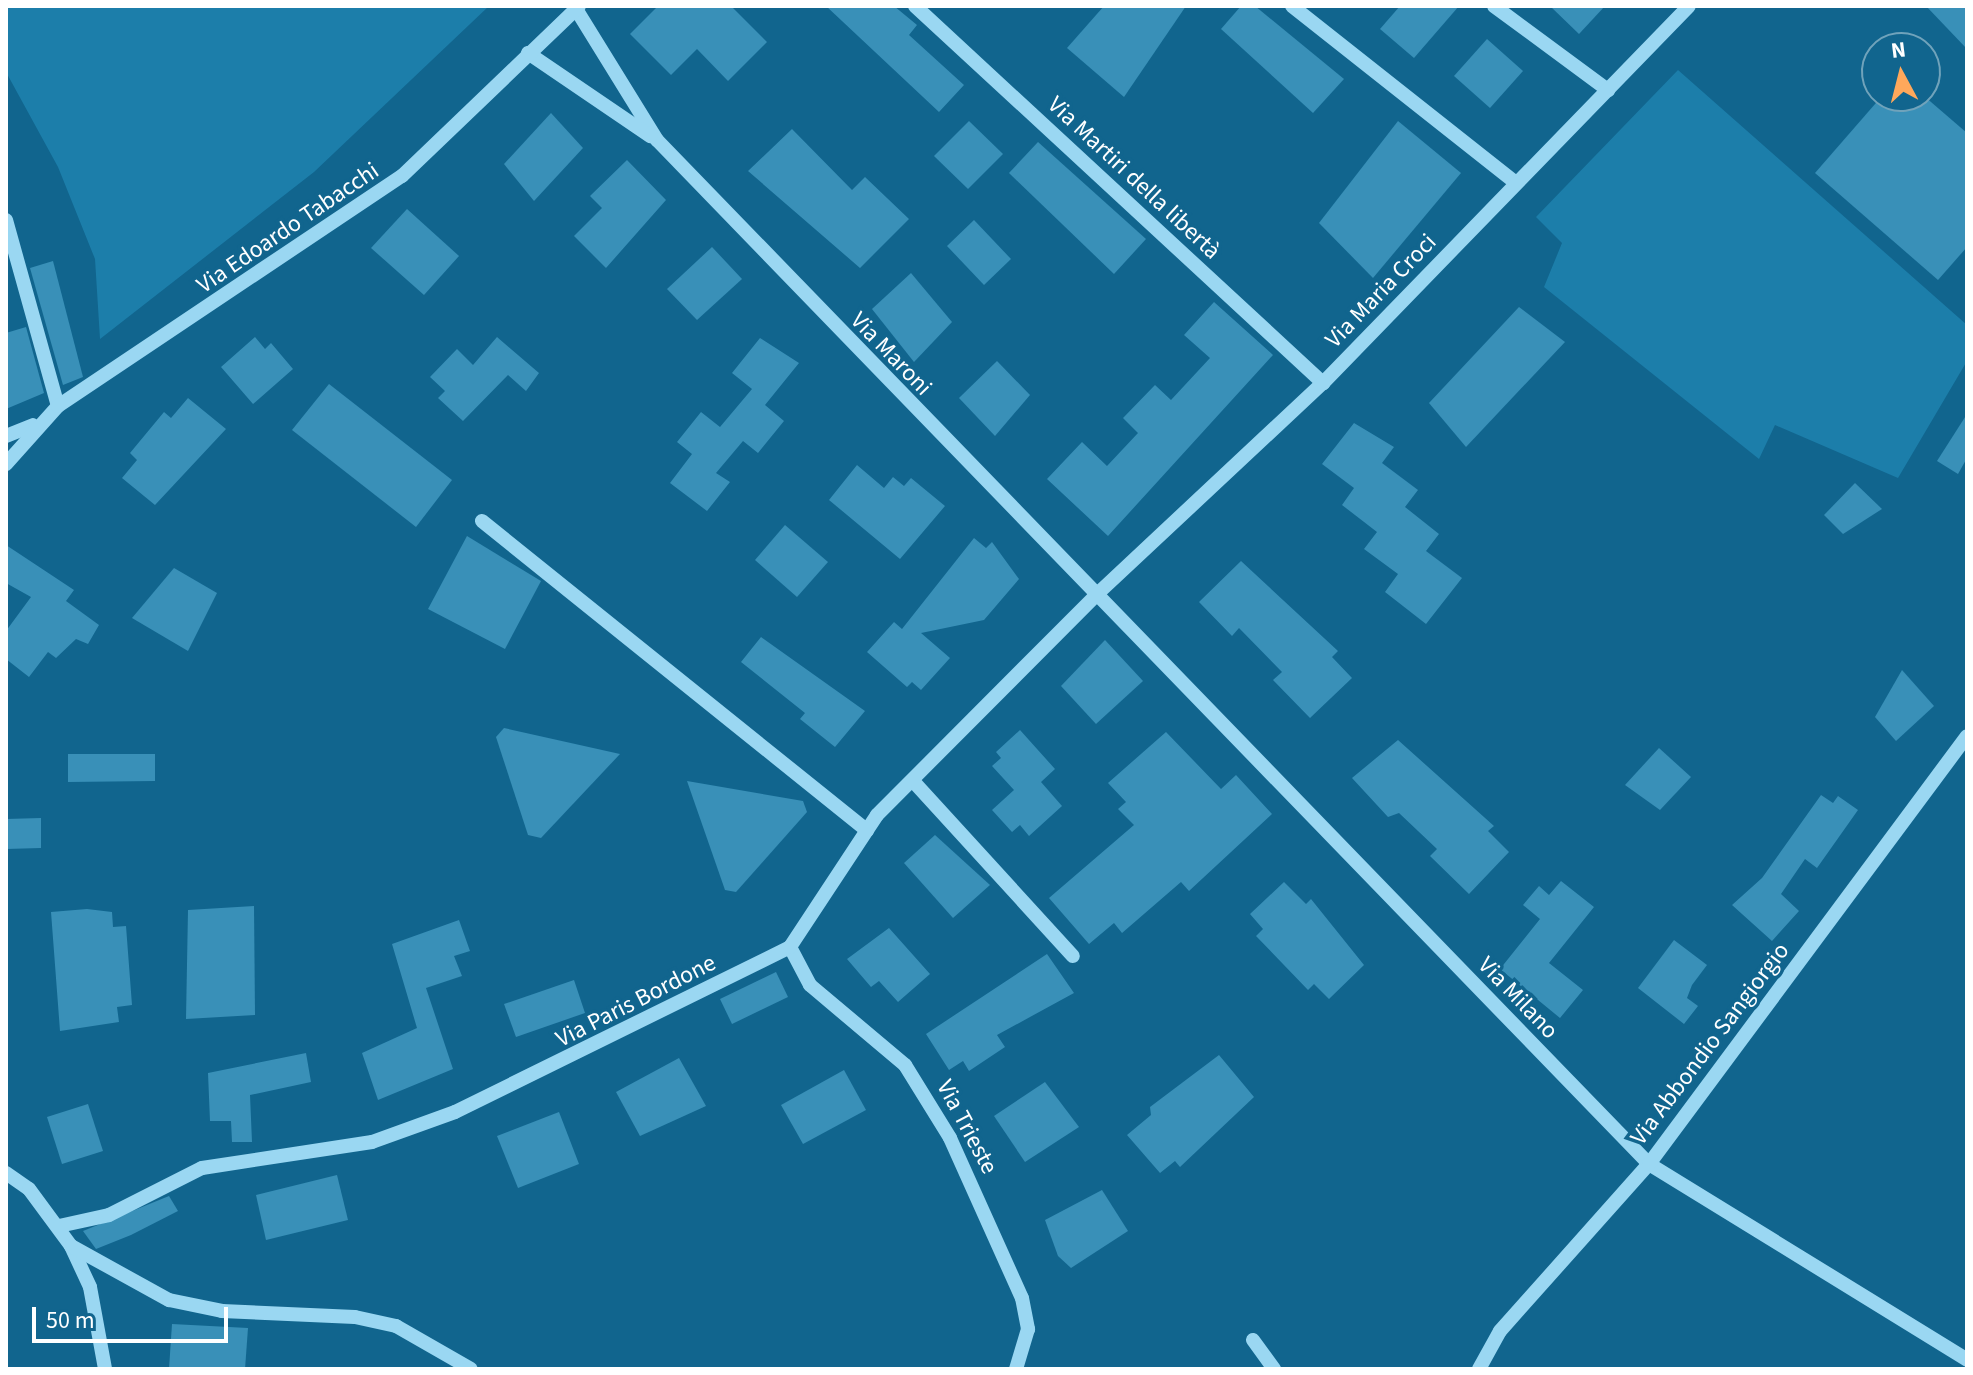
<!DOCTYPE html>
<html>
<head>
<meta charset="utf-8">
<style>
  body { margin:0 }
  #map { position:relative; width:1973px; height:1375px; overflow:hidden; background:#11658e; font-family:"Source Sans 3",sans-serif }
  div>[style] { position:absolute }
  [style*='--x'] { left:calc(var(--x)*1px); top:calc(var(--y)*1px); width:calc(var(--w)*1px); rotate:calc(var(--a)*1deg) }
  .green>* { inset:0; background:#1c7eaa }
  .building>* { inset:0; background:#3990b8 }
  .minor>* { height:14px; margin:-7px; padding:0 7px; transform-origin:7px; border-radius:7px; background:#9ad7f2 }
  span { translate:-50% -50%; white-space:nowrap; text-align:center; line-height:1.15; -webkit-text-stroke:7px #11658e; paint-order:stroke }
  .street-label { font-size:24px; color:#fff }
  .frame { position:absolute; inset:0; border:8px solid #fff; pointer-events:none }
  .north { position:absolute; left:1861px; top:32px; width:80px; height:80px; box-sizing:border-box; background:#11658e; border:2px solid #70a3bb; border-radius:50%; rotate:353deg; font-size:22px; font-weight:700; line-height:32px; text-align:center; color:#fff }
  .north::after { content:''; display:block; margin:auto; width:28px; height:36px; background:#ffa85b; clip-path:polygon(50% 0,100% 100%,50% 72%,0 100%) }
  .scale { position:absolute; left:32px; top:1307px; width:196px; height:36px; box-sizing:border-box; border:4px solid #fff; border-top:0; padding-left:10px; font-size:24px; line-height:28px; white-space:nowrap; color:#fff; -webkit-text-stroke:6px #11658e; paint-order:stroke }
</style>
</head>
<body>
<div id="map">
  <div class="green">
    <div style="clip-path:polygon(6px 6px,489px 6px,314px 172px,100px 339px,95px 259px,58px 167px,6px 72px)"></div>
    <div style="clip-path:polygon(1678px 70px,1967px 325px,1967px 361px,1898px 478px,1775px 425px,1759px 459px,1544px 287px,1562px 243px,1536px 217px)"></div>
  </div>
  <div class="building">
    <div style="clip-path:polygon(658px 6px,731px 6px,767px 42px,728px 81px,697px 49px,671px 75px,630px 34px)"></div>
    <div style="clip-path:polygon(826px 6px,894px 6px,917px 25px,909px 35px,964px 85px,939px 112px)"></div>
    <div style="clip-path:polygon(1104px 6px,1186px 6px,1124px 97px,1067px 48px)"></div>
    <div style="clip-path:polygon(1241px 6px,1255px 6px,1344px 79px,1313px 113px,1221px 29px)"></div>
    <div style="clip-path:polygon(1400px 6px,1459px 6px,1414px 58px,1380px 29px)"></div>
    <div style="clip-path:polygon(1550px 6px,1605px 6px,1579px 34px)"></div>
    <div style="clip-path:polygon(1926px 6px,1967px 6px,1967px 49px)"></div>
    <div style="clip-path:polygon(1487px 39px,1523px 71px,1490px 108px,1454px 76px)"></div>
    <div style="clip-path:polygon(1882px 96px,1924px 96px,1967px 133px,1967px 247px,1938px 280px,1815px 173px)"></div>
    <div style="clip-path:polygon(551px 113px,583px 148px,534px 201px,504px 164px)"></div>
    <div style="clip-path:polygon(969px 121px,1003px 154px,968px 189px,934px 156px)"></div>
    <div style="clip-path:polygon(1398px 121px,1461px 173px,1373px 278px,1319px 223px)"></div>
    <div style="clip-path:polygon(792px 129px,852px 190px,865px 177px,909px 219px,860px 268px,748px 171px)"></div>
    <div style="clip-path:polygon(1038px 142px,1146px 239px,1114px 274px,1009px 173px)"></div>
    <div style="clip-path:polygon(627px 160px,666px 200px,606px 268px,574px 236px,602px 208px,590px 196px)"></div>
    <div style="clip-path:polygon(407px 209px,459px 256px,424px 295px,371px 248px)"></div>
    <div style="clip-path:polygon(974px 220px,1011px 259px,984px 285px,947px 246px)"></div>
    <div style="clip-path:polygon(712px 247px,742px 279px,697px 320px,667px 289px)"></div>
    <div style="clip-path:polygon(53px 261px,83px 377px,63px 385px,30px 268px)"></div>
    <div style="clip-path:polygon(911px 273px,952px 322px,914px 362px,872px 309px)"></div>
    <div style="clip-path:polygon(1214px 302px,1273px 355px,1108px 536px,1047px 479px,1082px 442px,1107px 466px,1138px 433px,1123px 418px,1155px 385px,1171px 400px,1210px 358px,1184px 335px)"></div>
    <div style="clip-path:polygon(1519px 307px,1565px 342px,1466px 447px,1429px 403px)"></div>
    <div style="clip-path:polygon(26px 327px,44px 393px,6px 409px,6px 333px)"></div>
    <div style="clip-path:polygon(255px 337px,265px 349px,271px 343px,293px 369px,253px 404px,221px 367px)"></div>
    <div style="clip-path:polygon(497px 337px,539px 373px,526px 391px,508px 375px,463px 421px,438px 398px,445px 391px,430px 377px,457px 349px,473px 365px)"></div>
    <div style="clip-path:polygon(760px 338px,799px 363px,765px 405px,784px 421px,758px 453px,743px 441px,716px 473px,730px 482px,707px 511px,670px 483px,692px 454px,677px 442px,701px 412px,720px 427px,752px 389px,732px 373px)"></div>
    <div style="clip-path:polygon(997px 361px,1030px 395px,995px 436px,959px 398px)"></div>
    <div style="clip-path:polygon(329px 384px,452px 480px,416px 527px,292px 430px)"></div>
    <div style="clip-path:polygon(188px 398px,226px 429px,155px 505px,122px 478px,137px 460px,130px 453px,164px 412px,171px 418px)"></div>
    <div style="clip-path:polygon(1967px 414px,1967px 458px,1958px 474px,1937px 461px)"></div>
    <div style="clip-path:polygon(1354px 423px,1394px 447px,1382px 463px,1418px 490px,1405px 507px,1439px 534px,1426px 551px,1462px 578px,1426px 624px,1385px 592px,1398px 574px,1364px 549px,1377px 532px,1342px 505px,1354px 488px,1322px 464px)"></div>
    <div style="clip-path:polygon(857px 465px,884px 488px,893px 477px,904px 486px,911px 478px,945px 506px,900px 559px,829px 500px)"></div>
    <div style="clip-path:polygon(1855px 483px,1882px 509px,1843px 534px,1824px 515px)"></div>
    <div style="clip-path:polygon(785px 525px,828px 562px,797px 597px,755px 560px)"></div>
    <div style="clip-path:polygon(467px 536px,541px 581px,505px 649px,428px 609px)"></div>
    <div style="clip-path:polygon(974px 538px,986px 548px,992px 542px,1019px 579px,984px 620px,921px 633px,950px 658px,921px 690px,912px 682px,907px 687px,867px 652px,894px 622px,902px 629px)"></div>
    <div style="clip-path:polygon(6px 545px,74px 590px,66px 601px,99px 625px,88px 644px,76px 639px,56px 658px,48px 652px,29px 677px,6px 659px,6px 631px,31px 597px,6px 583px)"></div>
    <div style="clip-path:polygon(1241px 561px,1338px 651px,1332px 657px,1352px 678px,1310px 718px,1273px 680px,1282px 672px,1239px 628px,1232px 636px,1199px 602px)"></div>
    <div style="clip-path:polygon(174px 568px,217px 593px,188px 651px,132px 618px)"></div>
    <div style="clip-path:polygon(761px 637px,865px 711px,835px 747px,800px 719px,805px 713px,741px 662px)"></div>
    <div style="clip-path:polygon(1105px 640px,1143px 681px,1096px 724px,1061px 686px)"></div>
    <div style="clip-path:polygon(1902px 670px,1934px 706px,1896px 741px,1875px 717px)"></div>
    <div style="clip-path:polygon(504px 728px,620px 754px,541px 838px,528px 835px,496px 737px)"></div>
    <div style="clip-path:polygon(1020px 730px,1055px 769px,1041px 782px,1062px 806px,1029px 836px,1020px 825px,1012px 832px,992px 810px,1014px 790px,992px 766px,1001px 758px,996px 752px)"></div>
    <div style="clip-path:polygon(1166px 732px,1221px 789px,1236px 775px,1272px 814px,1189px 891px,1181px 882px,1122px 933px,1114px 923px,1089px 944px,1049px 898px,1134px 825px,1118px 809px,1126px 802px,1108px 783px)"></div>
    <div style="clip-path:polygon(1398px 740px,1494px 826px,1488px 831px,1509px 852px,1469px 894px,1430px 856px,1437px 849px,1399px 813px,1388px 817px,1352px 778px)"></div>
    <div style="clip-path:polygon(1659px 748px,1691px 777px,1660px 810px,1625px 785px)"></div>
    <div style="clip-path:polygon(68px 754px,155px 754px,155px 781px,68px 782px)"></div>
    <div style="clip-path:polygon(687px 781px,803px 801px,807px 812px,736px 892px,725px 890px)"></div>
    <div style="clip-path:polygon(1821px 795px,1833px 803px,1838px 796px,1858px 810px,1817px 868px,1805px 859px,1781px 894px,1799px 911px,1772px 941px,1732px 905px,1762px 878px)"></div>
    <div style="clip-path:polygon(41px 818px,41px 848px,6px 849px,6px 819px)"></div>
    <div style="clip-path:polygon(935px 835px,990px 885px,953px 918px,904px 863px)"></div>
    <div style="clip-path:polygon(1561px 881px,1594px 907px,1549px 963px,1583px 990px,1560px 1018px,1500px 969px,1540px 919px,1523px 905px,1539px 886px,1549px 895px)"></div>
    <div style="clip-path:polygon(1284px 882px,1306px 904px,1311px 899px,1364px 965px,1329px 999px,1314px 984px,1308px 990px,1256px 936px,1263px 929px,1250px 914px)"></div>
    <div style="clip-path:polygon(254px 906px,255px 1015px,186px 1019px,188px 910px)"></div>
    <div style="clip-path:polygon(87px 909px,112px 912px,113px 927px,126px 926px,132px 1005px,117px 1007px,119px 1022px,60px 1031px,51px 912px)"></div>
    <div style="clip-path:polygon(459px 920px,470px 951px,454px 956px,462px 976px,426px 988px,453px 1069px,378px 1100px,362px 1053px,417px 1028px,392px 944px)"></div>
    <div style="clip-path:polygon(889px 928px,930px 974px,898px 1002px,879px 981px,871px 987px,847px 959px)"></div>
    <div style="clip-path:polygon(1674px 940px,1707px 965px,1692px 985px,1687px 998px,1698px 1006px,1684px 1024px,1638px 988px)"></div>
    <div style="clip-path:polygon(1047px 954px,1074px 993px,997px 1035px,1005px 1047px,969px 1071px,963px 1061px,949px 1070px,926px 1034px)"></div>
    <div style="clip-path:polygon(776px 972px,788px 997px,732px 1024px,720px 999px)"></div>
    <div style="clip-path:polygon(574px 980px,585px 1013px,516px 1037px,504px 1004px)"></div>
    <div style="clip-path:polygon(306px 1053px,311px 1082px,250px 1095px,252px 1142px,232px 1142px,231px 1121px,210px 1121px,208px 1073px)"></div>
    <div style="clip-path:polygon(1219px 1055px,1254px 1097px,1180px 1167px,1175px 1161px,1160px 1173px,1127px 1135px,1151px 1115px,1150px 1107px)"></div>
    <div style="clip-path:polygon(679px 1058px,706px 1106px,640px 1136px,616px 1092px)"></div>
    <div style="clip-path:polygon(844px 1070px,866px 1110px,803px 1144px,781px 1105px)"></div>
    <div style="clip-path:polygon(1045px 1082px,1079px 1127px,1025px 1162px,994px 1116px)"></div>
    <div style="clip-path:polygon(88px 1104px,103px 1151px,62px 1164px,47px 1117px)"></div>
    <div style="clip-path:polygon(559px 1112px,579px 1164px,518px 1188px,497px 1136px)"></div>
    <div style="clip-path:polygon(337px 1175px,348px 1220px,266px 1240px,256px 1195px)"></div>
    <div style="clip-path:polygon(1102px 1190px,1128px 1231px,1071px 1268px,1058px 1256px,1045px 1220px)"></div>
    <div style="clip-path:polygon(169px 1196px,178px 1211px,131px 1235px,96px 1249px,83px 1231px)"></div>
    <div style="clip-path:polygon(172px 1324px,248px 1328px,245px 1369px,169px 1369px)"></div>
  </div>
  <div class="minor">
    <div style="--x:915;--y:6;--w:556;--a:42.74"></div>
    <div style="--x:1292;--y:6;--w:285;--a:38.3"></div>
    <div style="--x:1494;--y:6;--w:142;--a:36.4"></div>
    <div style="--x:576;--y:9;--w:154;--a:58.3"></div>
    <div style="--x:657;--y:140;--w:1426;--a:45.91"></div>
    <div style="--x:1649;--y:1164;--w:374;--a:31.6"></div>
    <div style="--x:528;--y:53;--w:148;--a:34.2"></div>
    <div style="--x:6;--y:220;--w:193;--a:74.4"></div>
    <div style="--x:6;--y:436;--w:29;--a:-22"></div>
    <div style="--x:6;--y:464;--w:78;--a:-48.1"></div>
    <div style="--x:58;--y:406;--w:414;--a:-33.8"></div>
    <div style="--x:402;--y:176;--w:245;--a:-43.8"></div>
    <div style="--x:482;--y:521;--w:494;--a:38.8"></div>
    <div style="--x:913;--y:781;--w:237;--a:47.6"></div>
    <div style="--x:790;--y:947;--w:43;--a:62.2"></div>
    <div style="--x:810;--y:985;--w:124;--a:40.1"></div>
    <div style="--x:905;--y:1065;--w:86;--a:58.3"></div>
    <div style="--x:950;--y:1138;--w:175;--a:65.8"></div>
    <div style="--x:1022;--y:1298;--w:32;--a:79"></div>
    <div style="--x:1028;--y:1329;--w:42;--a:106.7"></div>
    <div style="--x:6;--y:1173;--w:28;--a:35"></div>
    <div style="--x:29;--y:1189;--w:71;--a:53.6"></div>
    <div style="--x:71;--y:1246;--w:45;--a:65.1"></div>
    <div style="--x:90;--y:1287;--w:83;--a:79.6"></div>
    <div style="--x:59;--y:1226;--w:51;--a:-12.4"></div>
    <div style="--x:109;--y:1215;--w:104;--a:-26.8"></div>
    <div style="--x:202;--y:1168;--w:172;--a:-8.7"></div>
    <div style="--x:372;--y:1142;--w:88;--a:-19.9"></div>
    <div style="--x:455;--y:1112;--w:373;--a:-26.2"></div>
    <div style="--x:790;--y:947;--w:158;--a:-56.6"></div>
    <div style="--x:877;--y:815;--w:308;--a:-45.1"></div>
    <div style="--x:1094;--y:597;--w:313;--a:-43.1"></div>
    <div style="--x:1323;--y:383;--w:525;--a:-45.85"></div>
    <div style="--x:71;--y:1246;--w:112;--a:28.9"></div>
    <div style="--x:169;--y:1300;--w:54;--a:11.7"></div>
    <div style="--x:222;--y:1311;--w:133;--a:2.6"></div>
    <div style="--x:355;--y:1317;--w:42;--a:12.4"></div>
    <div style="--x:396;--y:1326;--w:86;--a:29.8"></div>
    <div style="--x:1253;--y:1340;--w:36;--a:54"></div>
    <div style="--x:1479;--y:1369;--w:43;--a:-61.1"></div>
    <div style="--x:1500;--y:1331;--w:224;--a:-48.3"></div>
    <div style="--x:1649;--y:1164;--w:533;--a:-53.39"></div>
  </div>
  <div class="street-label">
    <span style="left:1134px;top:178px;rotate:43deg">Via Martiri della libertà</span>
    <span style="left:288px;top:228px;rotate:-34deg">Via Edoardo Tabacchi</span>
    <span style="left:1381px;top:291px;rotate:-46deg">Via Maria Croci</span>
    <span style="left:891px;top:354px;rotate:46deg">Via Maroni</span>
    <span style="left:1518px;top:998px;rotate:46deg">Via Milano</span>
    <span style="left:636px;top:1001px;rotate:-27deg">Via Paris Bordone</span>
    <span style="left:1710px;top:1044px;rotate:-53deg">Via Abbondio Sangiorgio</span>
    <span style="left:967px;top:1127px;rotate:62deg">Via Trieste</span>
  </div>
  <div class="frame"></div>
  <div class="north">N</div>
  <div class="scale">50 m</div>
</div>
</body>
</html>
